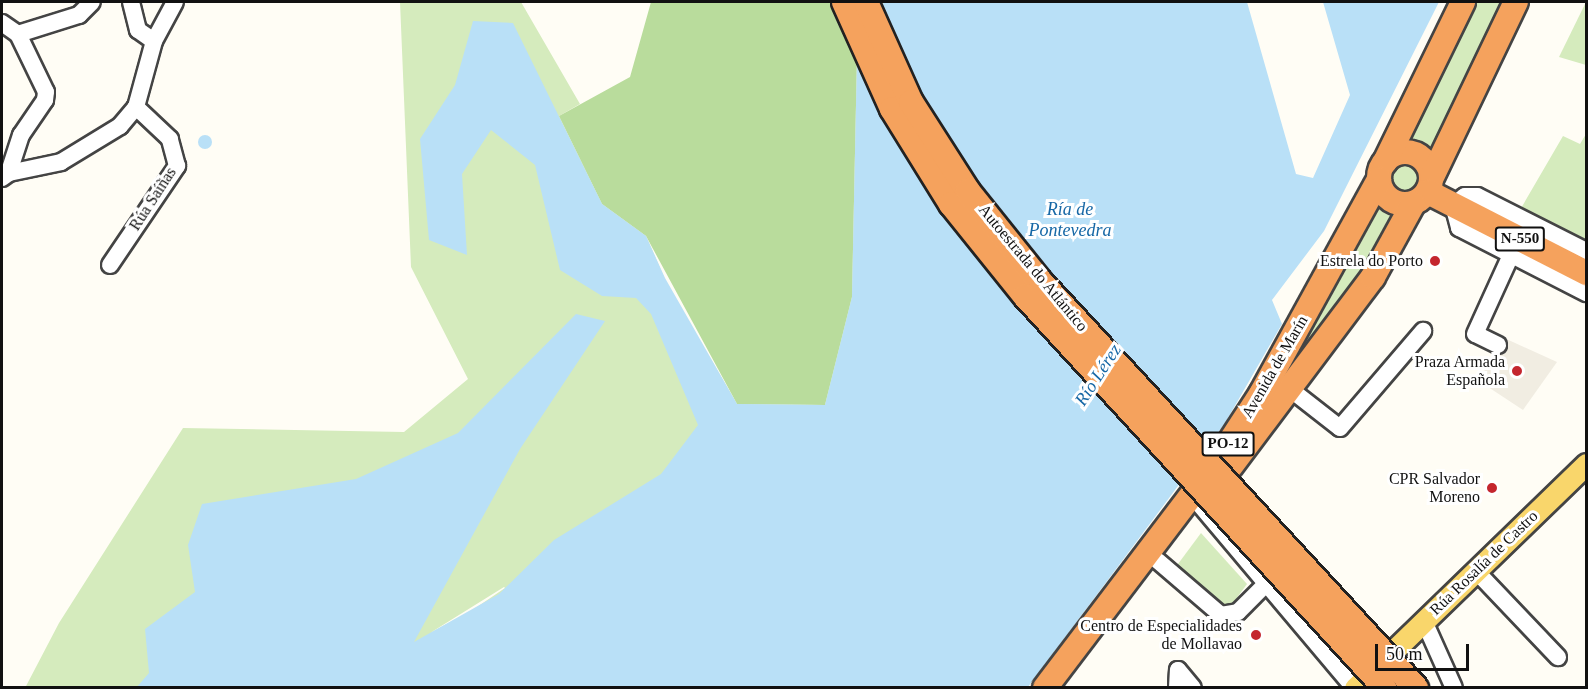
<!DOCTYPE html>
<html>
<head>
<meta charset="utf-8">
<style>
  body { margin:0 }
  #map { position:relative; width:1588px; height:689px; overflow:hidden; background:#fffdf5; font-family:Georgia,serif }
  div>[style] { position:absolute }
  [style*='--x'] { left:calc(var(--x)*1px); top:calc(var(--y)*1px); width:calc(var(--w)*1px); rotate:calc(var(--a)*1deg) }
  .green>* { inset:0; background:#d5ebbd }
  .round { border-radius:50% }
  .forest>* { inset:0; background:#b9dc9c }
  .plaza>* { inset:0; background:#f1ede2 }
  .water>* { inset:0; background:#b9e0f7 }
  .roads { filter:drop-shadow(2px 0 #444) drop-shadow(-2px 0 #444) drop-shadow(0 2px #444) drop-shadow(0 -2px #444) }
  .minor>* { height:16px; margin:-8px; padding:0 8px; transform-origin:8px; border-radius:8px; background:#fff }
  .major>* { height:21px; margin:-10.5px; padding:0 10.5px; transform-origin:10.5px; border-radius:10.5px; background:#f9d66b }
  .highway>* { height:24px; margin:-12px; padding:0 12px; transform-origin:12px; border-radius:12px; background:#f5a25d }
  .highway>.ring { margin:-12px; padding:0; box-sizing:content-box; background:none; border:24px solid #f5a25d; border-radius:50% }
  .bridges { filter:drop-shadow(2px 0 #222) drop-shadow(-2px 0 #222) drop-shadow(0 2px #222) drop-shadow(0 -2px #222) }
  .highway-bridge>* { height:24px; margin:-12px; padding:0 12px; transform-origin:12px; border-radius:12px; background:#f5a25d }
  .dots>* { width:16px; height:16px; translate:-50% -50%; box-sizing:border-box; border:3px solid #fff; border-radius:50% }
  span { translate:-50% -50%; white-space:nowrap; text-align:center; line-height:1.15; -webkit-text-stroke:6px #fff; paint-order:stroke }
  .shield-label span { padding:2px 4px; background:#fff; border:2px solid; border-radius:4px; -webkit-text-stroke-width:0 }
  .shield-label { font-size:15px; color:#111; font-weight:700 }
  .street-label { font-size:16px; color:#111 }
  .poi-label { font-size:16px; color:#111 }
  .right { translate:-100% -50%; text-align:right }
  .water-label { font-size:18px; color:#1768a6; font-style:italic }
  .frame { position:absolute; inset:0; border:3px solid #111; pointer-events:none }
  .scale { position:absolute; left:1375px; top:644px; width:94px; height:27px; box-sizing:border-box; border:3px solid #111; border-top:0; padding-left:8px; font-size:18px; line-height:21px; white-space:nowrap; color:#111; -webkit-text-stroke:4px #fff; paint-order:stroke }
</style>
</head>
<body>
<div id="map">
  <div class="green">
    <div style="clip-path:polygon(evenodd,400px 2px,521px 2px,580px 104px,559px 116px,602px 204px,646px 236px,668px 286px,737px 404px,825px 405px,852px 297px,857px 57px,884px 2px,1065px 2px,1105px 99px,1096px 184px,1076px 270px,1003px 367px,871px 528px,676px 687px,25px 688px,59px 623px,183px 428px,404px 432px,468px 379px,411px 267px,400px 2px,505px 588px,471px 611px,430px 633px,504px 587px,505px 588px)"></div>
    <div style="clip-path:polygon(1474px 2px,1502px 2px,1431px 156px,1404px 141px)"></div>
    <div style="clip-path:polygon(1586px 2px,1586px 65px,1559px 57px)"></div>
    <div style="clip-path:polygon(1586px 134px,1586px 242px,1520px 210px,1563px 136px,1580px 144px)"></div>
    <div class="round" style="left:1391px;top:164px;width:28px;height:28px"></div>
    <div style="clip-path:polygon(1373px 194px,1384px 208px,1400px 214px,1341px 308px,1233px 453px)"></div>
    <div style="clip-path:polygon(1201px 533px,1247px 584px,1233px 603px,1224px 607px,1175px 568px)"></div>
  </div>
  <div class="forest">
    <div style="clip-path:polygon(651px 2px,832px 2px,857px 57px,852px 297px,825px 405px,737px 404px,646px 236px,602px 204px,559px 116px,630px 77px)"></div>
  </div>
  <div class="plaza">
    <div style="clip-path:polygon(1502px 337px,1557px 362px,1523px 410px,1479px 381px)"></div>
  </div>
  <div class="water">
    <div style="clip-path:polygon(884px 2px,1247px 2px,1296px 174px,1313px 178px,1350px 95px,1323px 2px,1439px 2px,1324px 231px,1272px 300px,1282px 324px,1225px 423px,1028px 687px,136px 688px,149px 673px,145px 629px,195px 592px,188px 545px,202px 504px,356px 479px,458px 433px,576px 314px,605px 321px,520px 449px,414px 642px,499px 594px,554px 540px,661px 474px,698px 425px,651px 314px,636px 298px,602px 296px,560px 270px,535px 165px,491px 130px,462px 174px,467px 255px,429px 240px,420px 139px,455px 85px,473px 21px,513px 23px,602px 204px,646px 236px,665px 278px,737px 404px,825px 405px,852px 297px,857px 57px)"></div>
    <div class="round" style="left:198px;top:135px;width:14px;height:14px"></div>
  </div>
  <div class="roads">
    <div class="minor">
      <div style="--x:131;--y:2;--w:29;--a:76"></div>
      <div style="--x:138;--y:30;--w:19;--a:35"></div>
      <div style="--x:2;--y:23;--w:19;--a:35"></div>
      <div style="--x:18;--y:34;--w:64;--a:64.2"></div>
      <div style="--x:46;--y:92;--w:8;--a:97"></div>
      <div style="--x:45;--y:100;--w:42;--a:124.4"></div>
      <div style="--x:21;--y:135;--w:40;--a:108"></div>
      <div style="--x:18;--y:34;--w:64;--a:-17.3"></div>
      <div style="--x:79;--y:15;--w:18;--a:-45"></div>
      <div style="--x:2;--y:178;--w:9;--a:-36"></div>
      <div style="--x:9;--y:173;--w:53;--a:-11.9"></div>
      <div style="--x:61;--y:162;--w:69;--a:-31.4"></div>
      <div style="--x:120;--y:126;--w:25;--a:-50"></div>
      <div style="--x:136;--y:107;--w:68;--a:-74.7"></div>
      <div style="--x:154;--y:41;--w:44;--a:-61.7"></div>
      <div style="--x:1586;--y:251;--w:122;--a:-153.2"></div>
      <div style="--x:1477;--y:196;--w:12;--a:180"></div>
      <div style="--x:1465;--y:196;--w:15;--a:143"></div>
      <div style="--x:1453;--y:205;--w:24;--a:75"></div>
      <div style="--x:1459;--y:228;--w:143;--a:27.1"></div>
      <div style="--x:110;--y:265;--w:120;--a:-55.9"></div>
      <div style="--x:177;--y:166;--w:28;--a:-105"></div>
      <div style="--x:170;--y:139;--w:47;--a:-136.7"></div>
      <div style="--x:1498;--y:345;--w:25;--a:-154"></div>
      <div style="--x:1475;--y:334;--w:87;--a:-65.5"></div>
      <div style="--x:1290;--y:389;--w:63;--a:38"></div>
      <div style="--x:1340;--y:428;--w:128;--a:-49.4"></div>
      <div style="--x:1201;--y:506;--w:238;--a:49.9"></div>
      <div style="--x:1158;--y:561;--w:83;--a:40.6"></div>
      <div style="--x:1221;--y:615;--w:17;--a:-10"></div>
      <div style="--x:1238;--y:612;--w:40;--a:-45"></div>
      <div style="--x:1476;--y:571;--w:119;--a:46.4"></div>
      <div style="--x:1424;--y:621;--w:73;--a:65.9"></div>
      <div style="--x:1177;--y:688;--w:18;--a:-87"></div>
      <div style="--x:1178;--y:670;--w:23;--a:50"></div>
    </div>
    <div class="major">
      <div style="--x:1355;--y:688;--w:322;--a:-44.1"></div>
    </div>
    <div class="highway">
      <div class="ring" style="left:1379px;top:152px;width:28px;height:28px"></div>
      <div style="--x:1385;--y:162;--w:178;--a:-64"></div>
      <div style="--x:1432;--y:177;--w:194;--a:-64.4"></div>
      <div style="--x:1428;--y:192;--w:178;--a:27.1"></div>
      <div style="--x:1231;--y:466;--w:236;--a:-53.1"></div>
      <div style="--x:1373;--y:277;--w:83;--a:-61.3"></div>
      <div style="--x:1045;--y:688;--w:286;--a:-52.8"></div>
      <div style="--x:1218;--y:460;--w:79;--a:-56.9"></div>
      <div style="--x:1261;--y:394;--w:245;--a:-61.2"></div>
    </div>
  </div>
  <div class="bridges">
    <div class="highway-bridge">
      <div style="--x:844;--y:2;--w:117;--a:65.8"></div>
      <div style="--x:892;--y:109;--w:112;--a:58.2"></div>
      <div style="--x:951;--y:204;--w:118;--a:51.2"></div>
      <div style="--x:1025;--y:296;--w:532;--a:47.44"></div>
      <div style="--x:866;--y:2;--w:110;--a:65.8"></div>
      <div style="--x:911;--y:102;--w:106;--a:57.4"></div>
      <div style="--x:968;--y:191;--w:117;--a:51.3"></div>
      <div style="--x:1041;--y:282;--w:553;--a:47.27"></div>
    </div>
  </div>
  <div class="dots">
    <div style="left:1435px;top:261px;background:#c4262e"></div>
    <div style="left:1517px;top:371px;background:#c4262e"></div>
    <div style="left:1492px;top:488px;background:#c4262e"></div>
    <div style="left:1256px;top:635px;background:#c4262e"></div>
  </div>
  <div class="shield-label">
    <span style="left:1520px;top:239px">N-550</span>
    <span style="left:1228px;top:444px">PO-12</span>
  </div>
  <div class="street-label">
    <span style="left:153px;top:199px;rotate:-57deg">Rúa Saíñas</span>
    <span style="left:1033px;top:268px;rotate:50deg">Autoestrada do Atlántico</span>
    <span style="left:1275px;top:367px;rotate:-60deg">Avenida de Marín</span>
    <span style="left:1484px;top:563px;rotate:-44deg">Rúa Rosalía de Castro</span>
  </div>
  <div class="poi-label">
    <span class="right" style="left:1423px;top:261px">Estrela do Porto</span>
    <span class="right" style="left:1505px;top:371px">Praza Armada<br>Española</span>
    <span class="right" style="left:1480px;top:488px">CPR Salvador<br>Moreno</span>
    <span class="right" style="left:1242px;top:635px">Centro de Especialidades<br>de Mollavao</span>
  </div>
  <div class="water-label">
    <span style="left:1070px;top:220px">Ría de<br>Pontevedra</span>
    <span style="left:1098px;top:375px;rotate:-57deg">Río Lérez</span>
  </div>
  <div class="frame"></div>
  <div class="scale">50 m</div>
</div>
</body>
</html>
